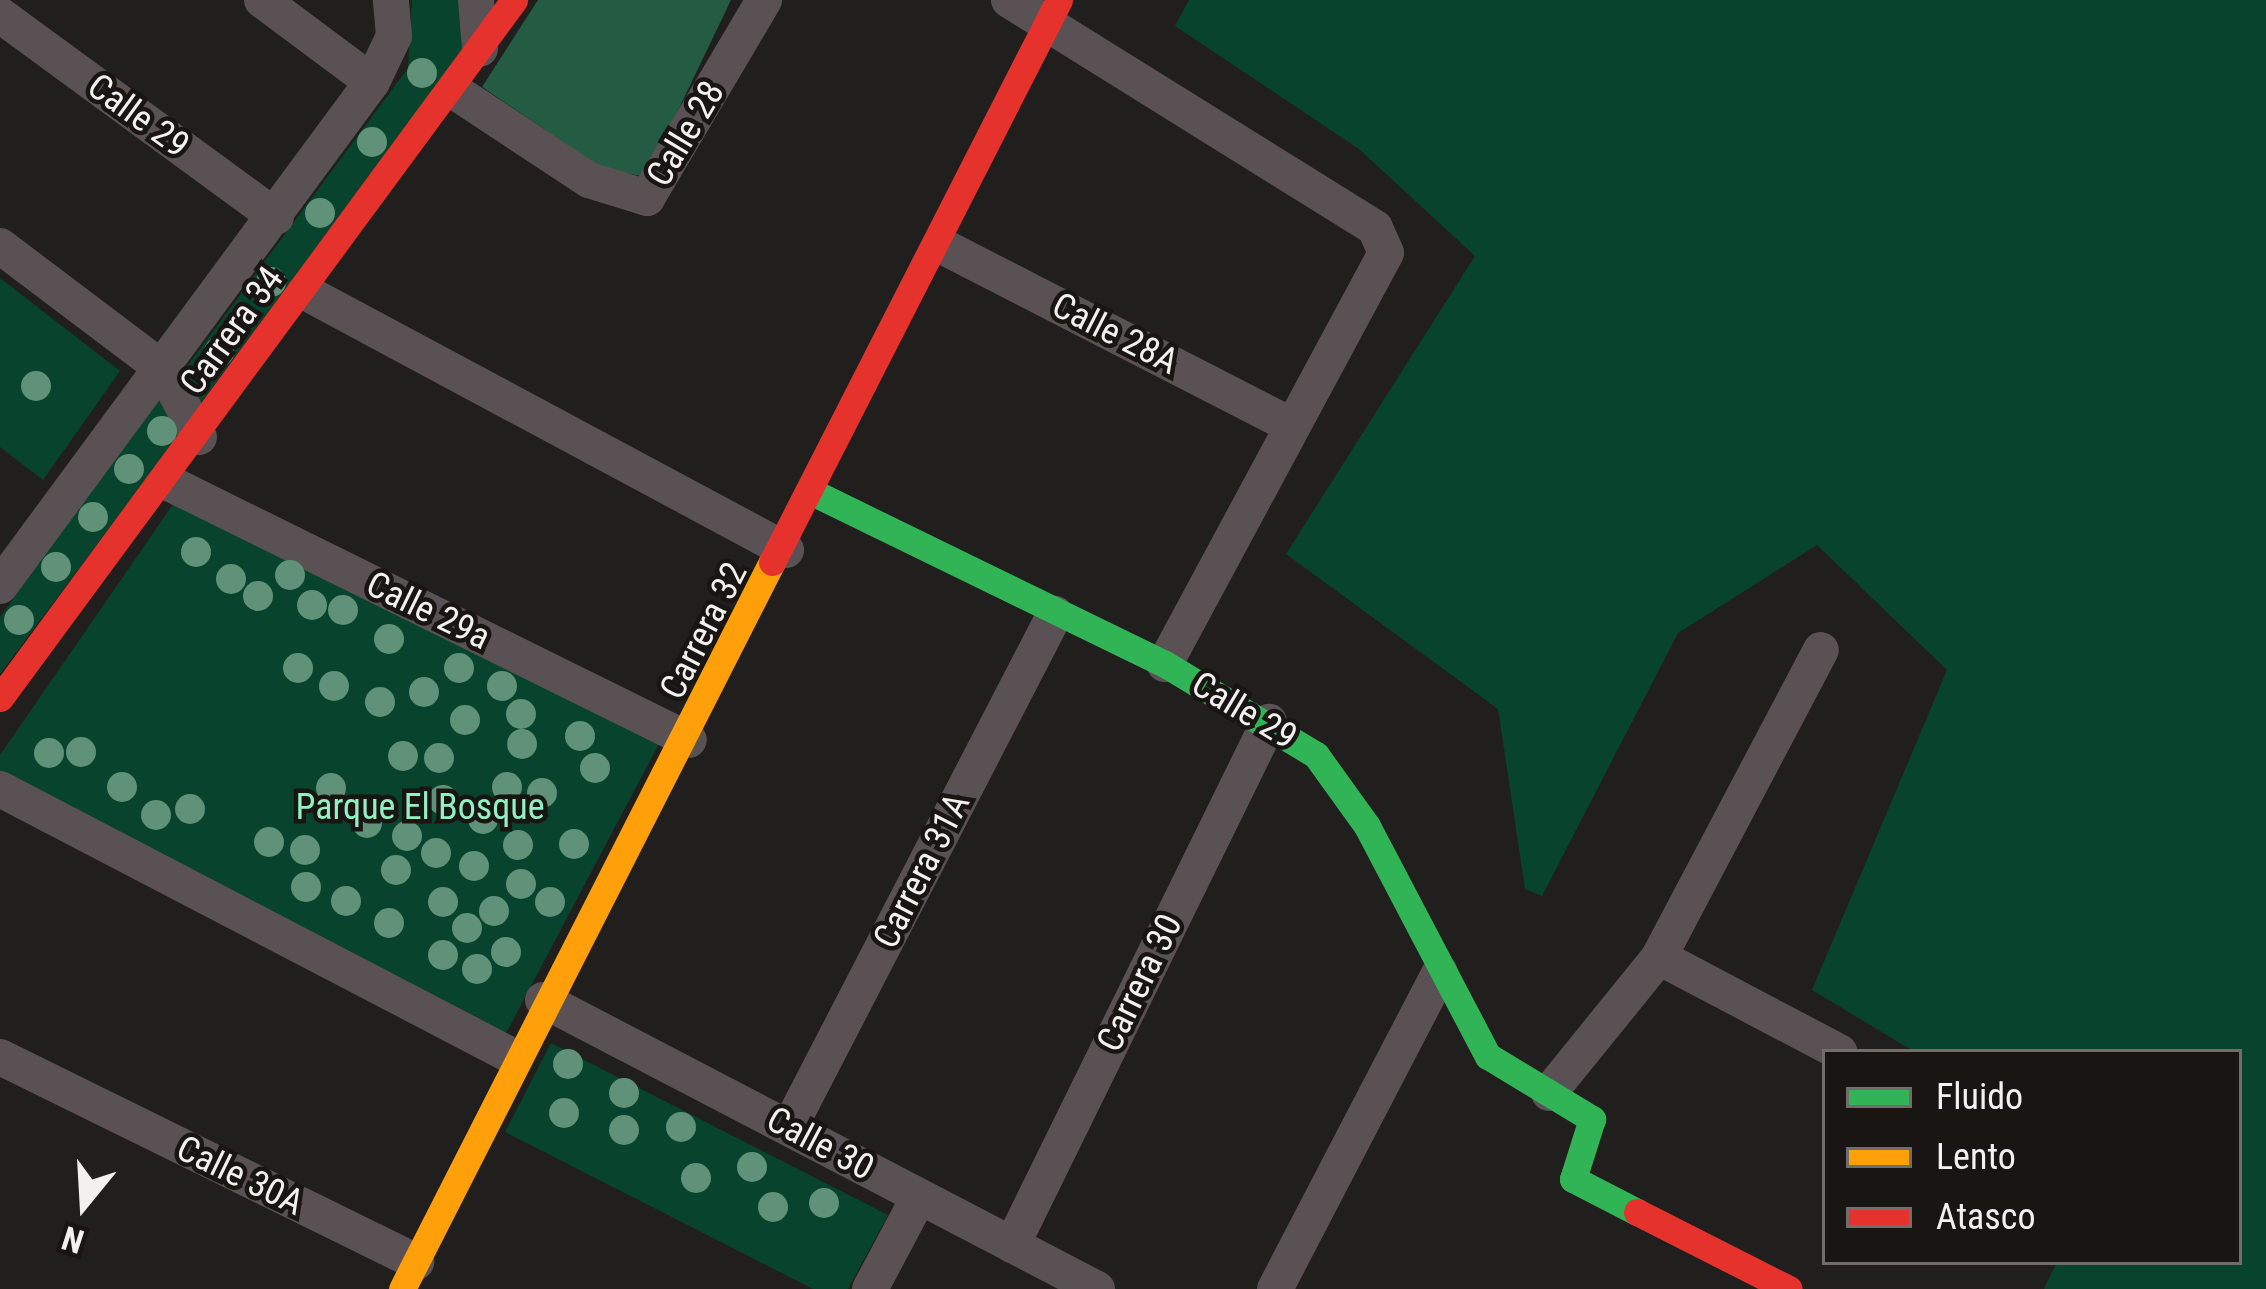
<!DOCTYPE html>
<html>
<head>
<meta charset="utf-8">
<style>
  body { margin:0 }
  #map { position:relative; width:2266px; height:1289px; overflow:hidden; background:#201f1d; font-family:"Roboto Condensed",sans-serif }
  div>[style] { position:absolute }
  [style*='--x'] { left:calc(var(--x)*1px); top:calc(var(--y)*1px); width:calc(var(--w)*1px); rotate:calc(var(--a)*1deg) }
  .green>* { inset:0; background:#08432d }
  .forest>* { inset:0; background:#235c42 }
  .street>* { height:36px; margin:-18px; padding:0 18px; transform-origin:18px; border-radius:18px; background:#595153 }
  .fast>* { height:27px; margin:-13.5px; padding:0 13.5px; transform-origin:13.5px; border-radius:13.5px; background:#30b455 }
  .slow>* { height:27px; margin:-13.5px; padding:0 13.5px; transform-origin:13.5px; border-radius:13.5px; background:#ff9f0a }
  .jam>* { height:27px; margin:-13.5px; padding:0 13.5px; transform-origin:13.5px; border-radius:13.5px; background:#e5322d }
  .trees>* { width:30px; height:30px; margin:-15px; border-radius:50%; background:#5f9278 }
  span { translate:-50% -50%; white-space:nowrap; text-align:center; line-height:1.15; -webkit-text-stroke:9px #181513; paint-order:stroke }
  .street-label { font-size:36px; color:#f3f1f0 }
  .park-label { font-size:36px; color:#92f1c2 }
  .legend { position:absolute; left:1822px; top:1049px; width:420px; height:216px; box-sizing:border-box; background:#181513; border:3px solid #706d6b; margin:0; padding:15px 21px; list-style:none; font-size:36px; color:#f3f1f0 }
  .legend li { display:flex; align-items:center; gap:24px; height:60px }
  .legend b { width:60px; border:3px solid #706d6b }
  .north { position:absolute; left:24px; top:1145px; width:120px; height:120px; -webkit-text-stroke:9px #181513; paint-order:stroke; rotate:198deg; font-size:33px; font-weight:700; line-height:48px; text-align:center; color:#f3f1f0 }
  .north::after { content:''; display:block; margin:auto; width:42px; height:54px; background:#f3f1f0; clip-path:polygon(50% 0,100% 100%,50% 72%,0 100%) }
</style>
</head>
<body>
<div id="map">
  <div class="green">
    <div style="clip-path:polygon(412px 0,459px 0,463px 49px,200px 404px,185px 369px,408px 68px)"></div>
    <div style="clip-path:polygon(1189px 0,2266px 0,2266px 1289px,2044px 1289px,2057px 1262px,2239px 1262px,2239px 1052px,1915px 1052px,1812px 990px,1947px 670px,1817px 545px,1678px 633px,1542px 896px,1525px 889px,1498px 709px,1286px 554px,1475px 256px,1359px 149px,1175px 26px)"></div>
    <div style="clip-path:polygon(0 278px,120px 371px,43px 480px,0 447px)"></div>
    <div style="clip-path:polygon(158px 398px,179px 435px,0 674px,0 617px)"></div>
    <div style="clip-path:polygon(176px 500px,662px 738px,502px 1041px,0 779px,0 755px)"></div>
    <div style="clip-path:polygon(551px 1043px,888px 1215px,848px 1289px,813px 1289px,505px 1132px)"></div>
  </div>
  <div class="forest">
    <div style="clip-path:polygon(538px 0,731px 0,646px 177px,602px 168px,482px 87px)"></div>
  </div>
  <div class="street">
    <div style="--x:262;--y:0;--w:137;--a:36.7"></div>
    <div style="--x:476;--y:0;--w:49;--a:85.3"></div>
    <div style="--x:1009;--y:0;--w:431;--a:31.9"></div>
    <div style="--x:1375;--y:228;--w:27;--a:66"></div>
    <div style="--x:1386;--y:253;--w:467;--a:118.3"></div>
    <div style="--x:0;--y:15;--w:342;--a:36.2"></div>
    <div style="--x:454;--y:91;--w:162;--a:33.4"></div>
    <div style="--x:589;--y:180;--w:61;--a:17.2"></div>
    <div style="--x:647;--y:198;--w:230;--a:-59.4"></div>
    <div style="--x:0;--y:246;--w:204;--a:37"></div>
    <div style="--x:163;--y:369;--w:77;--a:62.1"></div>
    <div style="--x:942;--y:246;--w:388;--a:27.2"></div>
    <div style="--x:305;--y:292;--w:546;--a:28.21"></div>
    <div style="--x:167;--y:482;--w:582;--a:26.3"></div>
    <div style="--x:0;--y:586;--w:626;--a:-53.57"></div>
    <div style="--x:372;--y:82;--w:51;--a:-64.4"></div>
    <div style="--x:394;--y:36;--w:36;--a:-95"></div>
    <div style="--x:0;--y:789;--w:580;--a:27.54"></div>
    <div style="--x:1659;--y:957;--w:347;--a:-62.2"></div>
    <div style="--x:543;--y:1000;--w:625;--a:27.55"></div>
    <div style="--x:0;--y:1057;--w:464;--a:26.2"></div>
    <div style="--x:1549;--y:1093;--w:175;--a:-51"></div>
    <div style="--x:1659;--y:957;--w:204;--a:27.8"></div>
    <div style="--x:789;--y:1128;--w:579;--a:-62.64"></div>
    <div style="--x:1012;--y:1245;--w:583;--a:-63.83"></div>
    <div style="--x:870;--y:1289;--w:104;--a:-62"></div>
    <div style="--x:1275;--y:1289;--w:357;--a:-62.5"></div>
  </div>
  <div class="fast">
    <div style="--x:814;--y:493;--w:390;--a:26"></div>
    <div style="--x:1165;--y:664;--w:176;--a:31.1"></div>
    <div style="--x:1316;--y:755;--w:87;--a:54.3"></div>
    <div style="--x:1367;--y:826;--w:260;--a:62.3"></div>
    <div style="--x:1488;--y:1056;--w:122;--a:31.2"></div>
    <div style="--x:1592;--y:1119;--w:63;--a:107.6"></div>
    <div style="--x:1573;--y:1179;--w:72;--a:27.3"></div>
  </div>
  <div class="slow">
    <div style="--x:402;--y:1289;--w:816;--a:-63.03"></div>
  </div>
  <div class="jam">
    <div style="--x:772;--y:562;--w:631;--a:-62.95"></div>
    <div style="--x:0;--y:698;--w:867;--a:-53.63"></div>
    <div style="--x:1637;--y:1212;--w:170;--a:26.9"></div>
  </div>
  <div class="trees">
    <div style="left:422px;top:73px"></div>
    <div style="left:372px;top:142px"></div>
    <div style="left:320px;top:213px"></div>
    <div style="left:271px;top:282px"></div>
    <div style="left:219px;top:352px"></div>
    <div style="left:36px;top:386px"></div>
    <div style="left:162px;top:431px"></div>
    <div style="left:129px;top:469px"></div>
    <div style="left:93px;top:517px"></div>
    <div style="left:196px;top:552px"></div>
    <div style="left:56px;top:567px"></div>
    <div style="left:290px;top:575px"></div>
    <div style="left:231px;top:579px"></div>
    <div style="left:258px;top:596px"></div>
    <div style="left:312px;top:605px"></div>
    <div style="left:343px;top:610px"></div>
    <div style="left:19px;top:620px"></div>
    <div style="left:389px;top:639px"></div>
    <div style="left:298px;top:668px"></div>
    <div style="left:459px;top:668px"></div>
    <div style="left:334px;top:686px"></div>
    <div style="left:502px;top:686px"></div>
    <div style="left:424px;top:692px"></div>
    <div style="left:380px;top:702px"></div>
    <div style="left:521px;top:714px"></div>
    <div style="left:465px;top:720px"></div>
    <div style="left:580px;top:736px"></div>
    <div style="left:522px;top:744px"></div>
    <div style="left:81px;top:752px"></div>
    <div style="left:49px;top:753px"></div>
    <div style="left:403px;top:756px"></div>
    <div style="left:439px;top:758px"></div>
    <div style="left:595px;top:768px"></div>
    <div style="left:122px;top:787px"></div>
    <div style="left:507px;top:787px"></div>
    <div style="left:331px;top:788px"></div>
    <div style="left:542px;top:793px"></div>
    <div style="left:443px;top:800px"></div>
    <div style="left:190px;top:809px"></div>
    <div style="left:156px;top:815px"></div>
    <div style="left:483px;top:819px"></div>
    <div style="left:367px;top:823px"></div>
    <div style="left:407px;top:836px"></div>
    <div style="left:269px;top:842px"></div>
    <div style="left:574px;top:844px"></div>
    <div style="left:518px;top:845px"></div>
    <div style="left:305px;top:850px"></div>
    <div style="left:436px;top:853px"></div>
    <div style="left:474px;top:866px"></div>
    <div style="left:396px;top:870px"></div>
    <div style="left:521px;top:884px"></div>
    <div style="left:306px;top:887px"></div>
    <div style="left:346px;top:901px"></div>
    <div style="left:443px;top:902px"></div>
    <div style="left:550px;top:902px"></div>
    <div style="left:494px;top:911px"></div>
    <div style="left:389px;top:923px"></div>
    <div style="left:467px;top:928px"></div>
    <div style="left:506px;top:952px"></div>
    <div style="left:443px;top:955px"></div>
    <div style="left:477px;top:969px"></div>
    <div style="left:568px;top:1064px"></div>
    <div style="left:624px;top:1093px"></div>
    <div style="left:564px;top:1113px"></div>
    <div style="left:681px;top:1127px"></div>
    <div style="left:624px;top:1130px"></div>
    <div style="left:752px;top:1167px"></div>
    <div style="left:696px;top:1178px"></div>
    <div style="left:824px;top:1203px"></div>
    <div style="left:773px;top:1207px"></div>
  </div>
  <div class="street-label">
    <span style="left:138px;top:116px;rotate:36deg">Calle 29</span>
    <span style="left:686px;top:134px;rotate:-59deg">Calle 28</span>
    <span style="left:232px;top:331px;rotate:-54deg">Carrera 34</span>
    <span style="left:1115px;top:334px;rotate:27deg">Calle 28A</span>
    <span style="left:428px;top:611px;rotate:26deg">Calle 29a</span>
    <span style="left:704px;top:631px;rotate:-63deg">Carrera 32</span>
    <span style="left:1244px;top:711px;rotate:31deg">Calle 29</span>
    <span style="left:922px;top:871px;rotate:-63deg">Carrera 31A</span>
    <span style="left:1140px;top:983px;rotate:-64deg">Carrera 30</span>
    <span style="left:820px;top:1144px;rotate:28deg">Calle 30</span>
    <span style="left:240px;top:1176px;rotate:26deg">Calle 30A</span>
  </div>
  <div class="park-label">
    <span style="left:420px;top:808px">Parque El Bosque</span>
  </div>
  <ul class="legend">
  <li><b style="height:15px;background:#30b455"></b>Fluido</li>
  <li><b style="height:15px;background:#ff9f0a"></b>Lento</li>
  <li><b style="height:15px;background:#e5322d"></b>Atasco</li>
  </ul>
  <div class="north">N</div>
</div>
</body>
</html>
